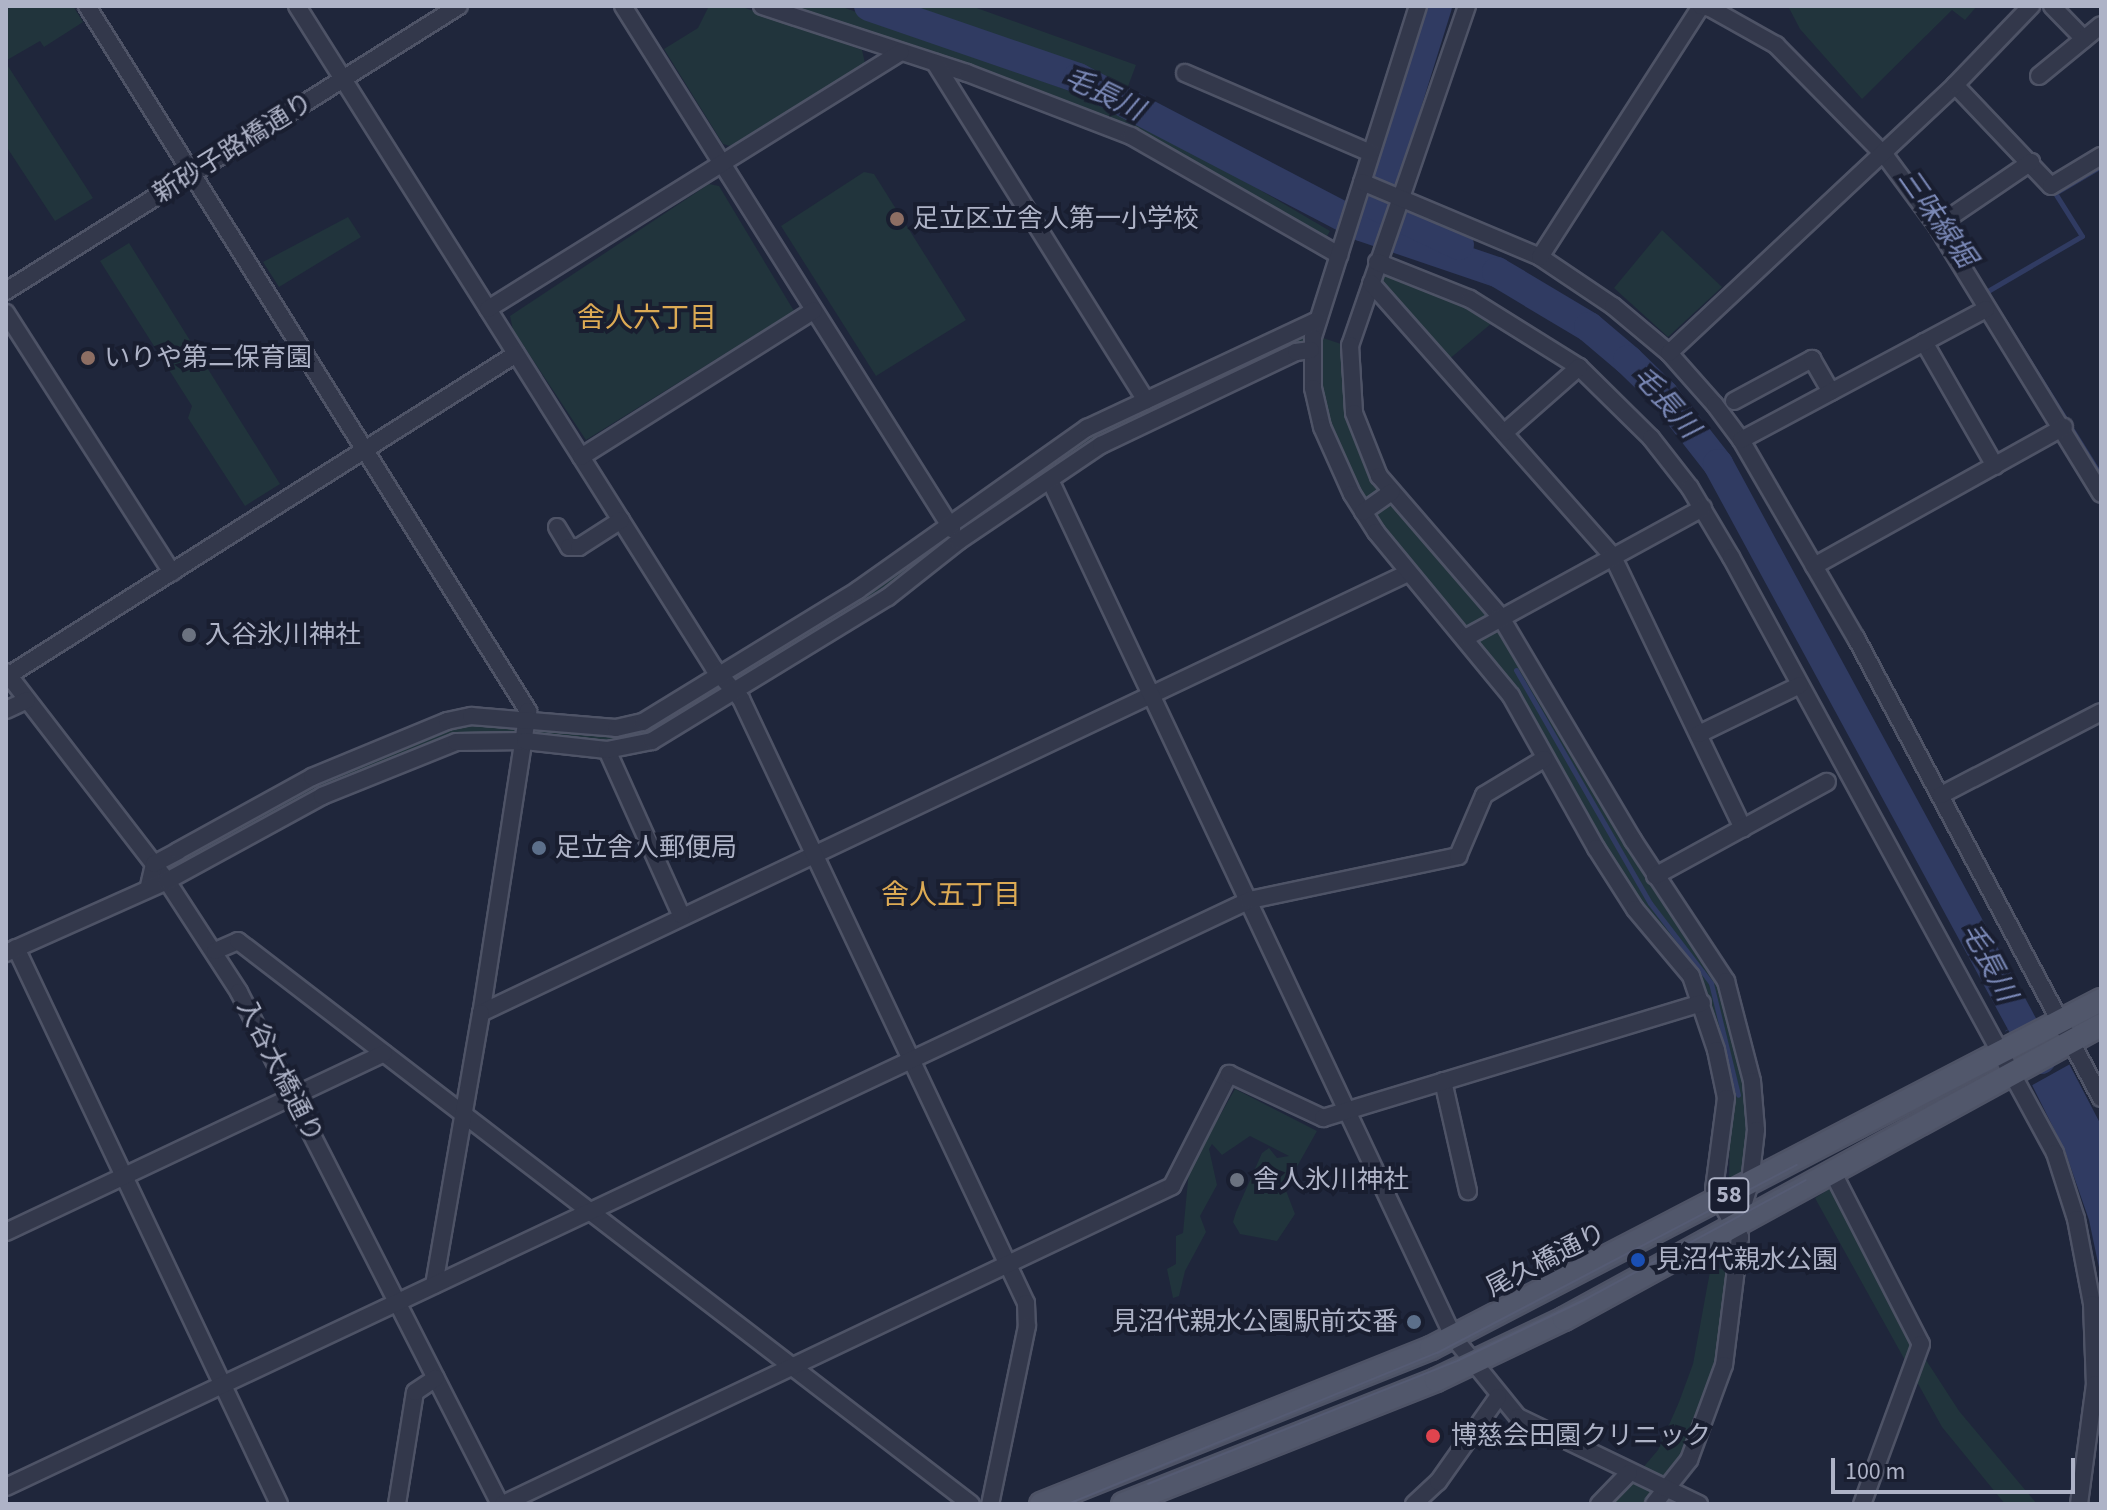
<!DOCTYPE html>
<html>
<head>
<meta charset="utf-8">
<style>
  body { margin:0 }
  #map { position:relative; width:2107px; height:1510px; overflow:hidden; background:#1f263b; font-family:"Source Sans 3","Noto Sans JP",sans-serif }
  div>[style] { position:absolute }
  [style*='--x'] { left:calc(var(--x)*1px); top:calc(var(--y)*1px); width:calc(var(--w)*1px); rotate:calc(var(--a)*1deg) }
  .green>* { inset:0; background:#21343c }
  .water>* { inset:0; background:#303b62 }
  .pier>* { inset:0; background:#1f263b }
  .stream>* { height:5px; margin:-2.5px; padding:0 2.5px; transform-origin:2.5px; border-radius:2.5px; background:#303b62 }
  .river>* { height:30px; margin:-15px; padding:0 15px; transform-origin:15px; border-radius:15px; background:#303b62 }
  .roads { filter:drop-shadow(2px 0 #4e5366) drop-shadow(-2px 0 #4e5366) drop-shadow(0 2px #4e5366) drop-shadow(0 -2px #4e5366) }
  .minor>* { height:16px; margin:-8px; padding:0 8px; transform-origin:8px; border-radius:8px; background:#33384b }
  .major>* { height:22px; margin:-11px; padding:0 11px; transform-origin:11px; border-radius:11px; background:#51576b }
  .tram>* { height:2px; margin:-1px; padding:0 1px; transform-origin:1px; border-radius:1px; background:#555b73 }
  .dots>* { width:22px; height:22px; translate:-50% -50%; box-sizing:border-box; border:4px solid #191e30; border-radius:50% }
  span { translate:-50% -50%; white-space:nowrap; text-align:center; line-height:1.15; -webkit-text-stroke:8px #191e30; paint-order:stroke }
  .shield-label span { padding:2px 6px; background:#191e30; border:2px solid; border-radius:6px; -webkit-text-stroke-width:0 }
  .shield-label { font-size:24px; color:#aeb3c7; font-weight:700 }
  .street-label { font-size:26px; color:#aeb3c7 }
  .poi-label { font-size:26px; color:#aeb3c7 }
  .left { translate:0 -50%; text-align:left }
  .right { translate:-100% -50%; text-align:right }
  .water-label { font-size:28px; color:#7b89b7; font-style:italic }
  .neighbourhood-label { font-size:28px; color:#dcaa54 }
  .frame { position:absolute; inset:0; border:8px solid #aeb3c7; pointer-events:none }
  .scale { position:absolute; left:1831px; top:1458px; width:244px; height:36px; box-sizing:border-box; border:4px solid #aeb3c7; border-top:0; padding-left:10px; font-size:24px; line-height:28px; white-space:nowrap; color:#aeb3c7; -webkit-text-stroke:6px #191e30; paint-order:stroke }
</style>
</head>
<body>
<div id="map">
  <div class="green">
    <div style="clip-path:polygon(12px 6px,73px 6px,83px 22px,44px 47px,40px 41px,7px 60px,6px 10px)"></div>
    <div style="clip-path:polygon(709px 6px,740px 6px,862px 50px,865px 63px,730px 146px,723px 144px,664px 49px,698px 28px)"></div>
    <div style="clip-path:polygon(789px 6px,840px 6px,1064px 89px,1153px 127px,1330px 231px,1326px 238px,1132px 131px,917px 46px)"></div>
    <div style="clip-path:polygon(899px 6px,971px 6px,1136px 65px,1127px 89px,1080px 66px)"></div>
    <div style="clip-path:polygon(1788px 6px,1977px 6px,1965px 20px,1952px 10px,1862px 99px,1800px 29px)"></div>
    <div style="clip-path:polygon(6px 63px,93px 198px,55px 221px,6px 146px)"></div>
    <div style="clip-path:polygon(864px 172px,874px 174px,966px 320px,876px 376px,781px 226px)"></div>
    <div style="clip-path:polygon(709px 184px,719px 186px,794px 311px,586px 440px,513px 330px,510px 316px)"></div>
    <div style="clip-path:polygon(348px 217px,361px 237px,279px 287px,263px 262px)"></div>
    <div style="clip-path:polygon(1662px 230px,1722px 287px,1668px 337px,1614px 288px)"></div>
    <div style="clip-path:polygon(129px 243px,280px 484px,245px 506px,188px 418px,192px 406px,100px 261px)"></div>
    <div style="clip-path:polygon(1387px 269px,1493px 322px,1447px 361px,1377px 283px)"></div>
    <div style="clip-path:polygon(1304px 330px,1304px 342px,1095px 442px,872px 601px,652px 736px,611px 744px,455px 736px,173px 872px,167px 862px,316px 780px,431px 733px,473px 722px,629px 731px,1088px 433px)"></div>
    <div style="clip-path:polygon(1320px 337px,1344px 345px,1344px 390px,1355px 435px,1378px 486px,1497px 627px,1722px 983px,1738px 1035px,1751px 1131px,1745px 1179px,1729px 1188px,1730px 1108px,1704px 997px,1639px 907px,1514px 694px,1477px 642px,1379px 526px,1360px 494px,1318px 400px)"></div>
    <div style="clip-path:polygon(1235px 1089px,1317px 1131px,1285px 1188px,1295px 1214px,1277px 1241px,1240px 1234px,1233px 1222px,1236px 1212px,1262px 1153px,1269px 1148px,1277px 1158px,1289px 1156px,1250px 1136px,1222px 1155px,1212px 1144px,1209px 1149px,1217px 1185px,1200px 1216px,1206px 1232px,1185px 1271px,1179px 1296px,1173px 1298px,1167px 1269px,1176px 1264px,1176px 1236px,1183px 1233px,1189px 1170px)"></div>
    <div style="clip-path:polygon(1834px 1186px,1915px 1343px,1959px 1411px,2037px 1504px,2005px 1504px,1942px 1427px,1815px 1198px)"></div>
    <div style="clip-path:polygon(1711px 1266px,1732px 1272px,1719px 1359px,1682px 1456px,1649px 1504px,1612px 1504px,1658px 1450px,1679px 1402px,1693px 1364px)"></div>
  </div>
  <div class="water">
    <div style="clip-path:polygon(2042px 1012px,2101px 1125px,2101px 1277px,2089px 1220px,2065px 1151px,2005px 1031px)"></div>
  </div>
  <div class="pier">
    <div style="clip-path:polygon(2045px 1009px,2072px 1063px,2029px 1087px,2001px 1034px)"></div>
  </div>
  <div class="stream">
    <div style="--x:1946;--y:225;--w:29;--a:59"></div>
    <div style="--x:1986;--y:292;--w:111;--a:-30.3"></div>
    <div style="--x:2082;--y:236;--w:51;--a:-122.1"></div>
    <div style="--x:2055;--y:193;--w:53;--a:-30.4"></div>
    <div style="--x:2000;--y:314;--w:191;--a:58.1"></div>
    <div style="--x:1516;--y:670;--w:269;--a:60.1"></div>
    <div style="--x:1650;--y:903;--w:101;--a:52.7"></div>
    <div style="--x:1711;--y:983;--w:115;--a:76.4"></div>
  </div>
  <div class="river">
    <div style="--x:869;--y:6;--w:221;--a:19"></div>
    <div style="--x:1078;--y:78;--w:319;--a:27.6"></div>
    <div style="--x:1361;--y:226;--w:144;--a:18.7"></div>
    <div style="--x:1497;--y:272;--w:107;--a:30.9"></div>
    <div style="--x:1589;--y:327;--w:51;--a:40.2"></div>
    <div style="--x:1628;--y:360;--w:50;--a:44.2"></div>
    <div style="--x:1664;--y:395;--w:88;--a:52"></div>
    <div style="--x:1718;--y:464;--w:677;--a:61.5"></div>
    <div style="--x:1437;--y:6;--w:208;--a:107.3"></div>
    <div style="--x:1375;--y:205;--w:93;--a:25.5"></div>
  </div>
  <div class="roads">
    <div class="minor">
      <div style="--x:87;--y:6;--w:832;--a:57.97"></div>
      <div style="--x:528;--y:711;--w:306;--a:98.8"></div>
      <div style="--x:481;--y:1013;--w:1026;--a:-25.39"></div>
      <div style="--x:297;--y:6;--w:782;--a:57.79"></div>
      <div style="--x:714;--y:668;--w:41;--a:48.9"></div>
      <div style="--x:741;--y:699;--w:668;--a:64.74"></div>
      <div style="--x:1026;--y:1303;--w:23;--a:88"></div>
      <div style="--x:1027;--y:1326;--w:182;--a:101.7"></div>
      <div style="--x:623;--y:6;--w:618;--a:57.83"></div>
      <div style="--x:762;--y:6;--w:216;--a:18.1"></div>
      <div style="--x:967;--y:73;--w:176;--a:21"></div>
      <div style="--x:1131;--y:136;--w:240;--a:29.8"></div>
      <div style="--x:1418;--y:6;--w:348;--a:107.6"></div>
      <div style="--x:1313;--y:338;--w:50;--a:90"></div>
      <div style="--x:1313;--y:388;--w:40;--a:77"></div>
      <div style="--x:1322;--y:427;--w:73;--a:65.9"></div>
      <div style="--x:1352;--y:494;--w:45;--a:57.7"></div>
      <div style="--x:1376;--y:532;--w:212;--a:50.5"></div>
      <div style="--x:1511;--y:696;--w:174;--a:60.8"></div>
      <div style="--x:1596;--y:848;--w:72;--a:57.4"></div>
      <div style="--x:1635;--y:909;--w:87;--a:50.1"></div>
      <div style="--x:1691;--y:976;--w:78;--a:71.3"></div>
      <div style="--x:1716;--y:1050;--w:49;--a:78.2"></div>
      <div style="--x:1726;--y:1098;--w:92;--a:97.5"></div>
      <div style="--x:1714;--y:1189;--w:55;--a:61.6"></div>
      <div style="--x:1740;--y:1237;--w:129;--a:97.1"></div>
      <div style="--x:1724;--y:1365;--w:101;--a:110.2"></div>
      <div style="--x:1689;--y:1460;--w:56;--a:128.5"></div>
      <div style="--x:1467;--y:6;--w:359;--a:109"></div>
      <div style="--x:1350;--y:345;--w:68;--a:86.6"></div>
      <div style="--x:1354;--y:413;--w:68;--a:68.4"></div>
      <div style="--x:1379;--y:476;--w:185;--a:49.2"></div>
      <div style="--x:1500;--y:616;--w:261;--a:59.3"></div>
      <div style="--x:1633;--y:840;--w:169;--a:56.6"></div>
      <div style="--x:1726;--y:981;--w:103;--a:75.4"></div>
      <div style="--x:1752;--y:1081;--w:49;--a:85.3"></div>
      <div style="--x:1756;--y:1130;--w:53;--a:96.5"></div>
      <div style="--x:1750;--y:1183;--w:47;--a:107.3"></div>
      <div style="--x:2052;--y:6;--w:46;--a:45.9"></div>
      <div style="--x:935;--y:63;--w:398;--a:58"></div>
      <div style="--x:1185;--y:73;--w:202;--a:23.3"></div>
      <div style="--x:2039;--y:76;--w:80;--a:-39.4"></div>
      <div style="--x:1955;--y:85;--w:139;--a:46.5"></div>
      <div style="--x:2051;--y:186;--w:58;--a:-31"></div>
      <div style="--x:1362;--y:182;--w:193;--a:22.8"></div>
      <div style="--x:1540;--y:257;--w:88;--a:33.9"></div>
      <div style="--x:1613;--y:306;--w:73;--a:40"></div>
      <div style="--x:1669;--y:353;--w:69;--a:48.5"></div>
      <div style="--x:1715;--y:405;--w:44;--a:53.4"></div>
      <div style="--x:1741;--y:440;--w:229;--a:59.9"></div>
      <div style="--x:1856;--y:638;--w:521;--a:61.96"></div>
      <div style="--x:1937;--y:226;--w:114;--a:-34.2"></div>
      <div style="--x:1540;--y:257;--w:298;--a:-57.3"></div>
      <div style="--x:1701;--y:6;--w:9;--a:13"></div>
      <div style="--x:1710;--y:8;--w:76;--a:29.3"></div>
      <div style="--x:1776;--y:45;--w:157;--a:45.5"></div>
      <div style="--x:1886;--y:157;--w:86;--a:53.5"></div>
      <div style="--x:1937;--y:226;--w:314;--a:58.5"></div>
      <div style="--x:1377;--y:262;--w:100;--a:21.7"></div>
      <div style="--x:1470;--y:299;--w:128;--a:32"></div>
      <div style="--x:1579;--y:367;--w:101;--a:44.6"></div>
      <div style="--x:1651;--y:438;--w:63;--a:52"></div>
      <div style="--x:1690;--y:488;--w:80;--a:59.3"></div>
      <div style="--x:1731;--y:557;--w:678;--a:61.47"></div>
      <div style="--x:2055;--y:1153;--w:69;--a:72.3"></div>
      <div style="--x:2076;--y:1219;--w:86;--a:79.3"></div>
      <div style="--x:2092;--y:1304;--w:80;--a:87.9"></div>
      <div style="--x:2095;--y:1384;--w:121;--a:97.6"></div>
      <div style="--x:1371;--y:283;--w:366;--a:48.5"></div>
      <div style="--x:1613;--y:557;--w:301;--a:64.4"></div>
      <div style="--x:6;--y:291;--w:535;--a:-32.18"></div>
      <div style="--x:488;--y:309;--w:486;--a:-31.9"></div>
      <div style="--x:6;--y:313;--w:308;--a:57.4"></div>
      <div style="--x:1924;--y:342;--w:143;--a:60.2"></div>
      <div style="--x:1669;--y:353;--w:392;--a:-43.1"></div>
      <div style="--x:1955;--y:85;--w:110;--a:-46.1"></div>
      <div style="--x:1734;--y:401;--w:89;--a:-28.3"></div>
      <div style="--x:1812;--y:359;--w:38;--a:60"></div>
      <div style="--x:1504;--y:433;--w:100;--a:-41.3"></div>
      <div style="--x:1741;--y:440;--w:278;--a:-28.1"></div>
      <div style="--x:581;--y:457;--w:275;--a:-32.2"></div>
      <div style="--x:1050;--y:480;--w:948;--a:64.79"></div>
      <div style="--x:1454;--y:1338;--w:102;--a:51"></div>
      <div style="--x:1518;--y:1417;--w:201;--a:25.7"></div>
      <div style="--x:1363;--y:512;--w:35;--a:-35"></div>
      <div style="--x:557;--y:527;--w:23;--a:59"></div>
      <div style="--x:569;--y:547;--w:10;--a:0"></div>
      <div style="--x:579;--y:547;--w:50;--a:-32.7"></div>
      <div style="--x:1814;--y:566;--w:286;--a:-29.1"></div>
      <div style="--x:1467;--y:637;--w:269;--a:-28.7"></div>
      <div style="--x:6;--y:672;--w:264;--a:52.4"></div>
      <div style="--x:167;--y:881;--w:132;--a:57"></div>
      <div style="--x:239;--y:992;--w:575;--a:62.99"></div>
      <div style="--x:9;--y:675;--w:600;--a:-32.34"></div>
      <div style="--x:6;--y:710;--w:23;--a:-25"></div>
      <div style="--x:1699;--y:734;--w:112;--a:-25.9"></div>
      <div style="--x:607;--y:750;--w:181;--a:65.8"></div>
      <div style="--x:1941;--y:795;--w:180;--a:-27.4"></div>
      <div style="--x:1655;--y:876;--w:196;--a:-28.7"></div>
      <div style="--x:149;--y:886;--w:23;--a:-77"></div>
      <div style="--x:154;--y:864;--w:27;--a:-28"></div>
      <div style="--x:178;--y:851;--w:153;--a:-28.9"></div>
      <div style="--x:312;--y:777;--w:146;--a:-22.5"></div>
      <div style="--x:447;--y:721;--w:25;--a:-12"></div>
      <div style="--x:471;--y:716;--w:145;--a:4.7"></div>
      <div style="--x:616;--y:728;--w:28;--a:-13"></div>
      <div style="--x:643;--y:722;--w:252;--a:-31.5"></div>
      <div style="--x:858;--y:590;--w:281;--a:-35.3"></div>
      <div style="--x:1087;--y:428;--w:255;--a:-25.1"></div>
      <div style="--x:16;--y:948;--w:615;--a:64.68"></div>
      <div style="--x:215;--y:951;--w:25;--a:-23"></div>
      <div style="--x:238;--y:941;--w:924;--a:37.53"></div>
      <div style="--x:6;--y:953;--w:176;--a:-24.1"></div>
      <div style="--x:167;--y:881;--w:177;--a:-28.7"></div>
      <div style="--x:322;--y:796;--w:144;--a:-21.9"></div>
      <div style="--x:456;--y:742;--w:69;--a:-0.8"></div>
      <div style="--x:525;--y:741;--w:82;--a:6.3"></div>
      <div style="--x:607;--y:750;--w:46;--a:-11.3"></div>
      <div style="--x:652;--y:741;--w:276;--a:-31.4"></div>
      <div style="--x:888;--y:597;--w:90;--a:-38.3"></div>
      <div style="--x:959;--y:541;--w:171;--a:-34.1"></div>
      <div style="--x:1101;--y:445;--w:216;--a:-25.5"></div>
      <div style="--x:1296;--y:352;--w:15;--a:-8"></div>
      <div style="--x:1443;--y:1081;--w:113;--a:77.2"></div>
      <div style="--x:1833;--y:1173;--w:192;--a:62.8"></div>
      <div style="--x:1921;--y:1344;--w:171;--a:110.2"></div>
      <div style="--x:6;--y:1232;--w:418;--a:-25.3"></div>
      <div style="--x:434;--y:1285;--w:276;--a:-80.2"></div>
      <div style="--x:6;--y:1487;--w:1376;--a:-25.26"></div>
      <div style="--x:1250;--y:900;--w:213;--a:-11.9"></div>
      <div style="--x:1458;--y:856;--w:66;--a:-66.9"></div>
      <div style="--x:1484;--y:795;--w:70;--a:-31"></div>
      <div style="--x:397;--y:1504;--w:113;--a:-80.9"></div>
      <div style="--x:415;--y:1392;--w:25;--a:-34"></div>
      <div style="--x:503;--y:1504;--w:741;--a:-25.42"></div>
      <div style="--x:1172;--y:1186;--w:126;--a:-63"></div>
      <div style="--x:1229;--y:1074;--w:104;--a:25.1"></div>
      <div style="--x:1323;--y:1118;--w:396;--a:-16.9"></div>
      <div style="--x:1414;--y:1504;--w:33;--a:-43"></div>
      <div style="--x:1438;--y:1482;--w:104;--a:-54.8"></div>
      <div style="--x:1599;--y:1504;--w:43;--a:-45.9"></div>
    </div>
    <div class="major">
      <div style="--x:1041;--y:1504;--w:420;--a:-21.8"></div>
      <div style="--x:1431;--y:1348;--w:755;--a:-27.45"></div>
      <div style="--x:1123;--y:1504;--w:337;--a:-21.6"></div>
      <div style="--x:1436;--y:1380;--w:142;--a:-25.5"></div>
      <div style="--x:1564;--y:1319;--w:612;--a:-28.7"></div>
    </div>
  </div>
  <div class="tram">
    <div style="--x:1148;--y:1484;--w:335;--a:-21.7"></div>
    <div style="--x:1459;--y:1360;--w:139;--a:-25.6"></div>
    <div style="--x:1584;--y:1300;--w:252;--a:-28.4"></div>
    <div style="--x:1068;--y:1504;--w:399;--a:-22.3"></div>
    <div style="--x:1437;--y:1353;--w:406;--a:-27.6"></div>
  </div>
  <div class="dots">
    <div style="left:897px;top:219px;background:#8d6e63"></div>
    <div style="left:88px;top:358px;background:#8d6e63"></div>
    <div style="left:189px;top:635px;background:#6b7280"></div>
    <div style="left:539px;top:848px;background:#5c6f8a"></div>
    <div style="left:1237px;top:1180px;background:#6b7280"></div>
    <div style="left:1638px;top:1260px;background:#1a4fb4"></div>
    <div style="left:1414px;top:1322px;background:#5c6f8a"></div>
    <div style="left:1433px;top:1436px;background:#e0444e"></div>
  </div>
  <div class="shield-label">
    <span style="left:1729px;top:1195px">58</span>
  </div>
  <div class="street-label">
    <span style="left:233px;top:148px;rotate:-32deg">新砂子路橋通り</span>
    <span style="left:280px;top:1071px;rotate:63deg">入谷大橋通り</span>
    <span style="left:1546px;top:1260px;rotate:-27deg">尾久橋通り</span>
  </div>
  <div class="poi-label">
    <span class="left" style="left:913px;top:219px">足立区立舎人第一小学校</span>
    <span class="left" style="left:104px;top:358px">いりや第二保育園</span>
    <span class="left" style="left:205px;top:635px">入谷氷川神社</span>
    <span class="left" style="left:555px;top:848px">足立舎人郵便局</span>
    <span class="left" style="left:1253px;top:1180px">舎人氷川神社</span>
    <span class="left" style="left:1656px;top:1260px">見沼代親水公園</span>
    <span class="right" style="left:1398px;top:1322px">見沼代親水公園駅前交番</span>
    <span class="left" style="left:1451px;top:1436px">博慈会田園クリニック</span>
  </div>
  <div class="water-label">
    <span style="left:1104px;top:94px;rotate:26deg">毛長川</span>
    <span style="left:1937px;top:218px;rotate:55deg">三味線堀</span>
    <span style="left:1666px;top:402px;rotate:49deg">毛長川</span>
    <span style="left:1989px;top:962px;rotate:62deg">毛長川</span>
  </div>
  <div class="neighbourhood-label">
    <span style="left:647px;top:318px">舎人六丁目</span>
    <span style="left:951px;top:895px">舎人五丁目</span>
  </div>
  <div class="frame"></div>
  <div class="scale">100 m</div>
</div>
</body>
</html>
